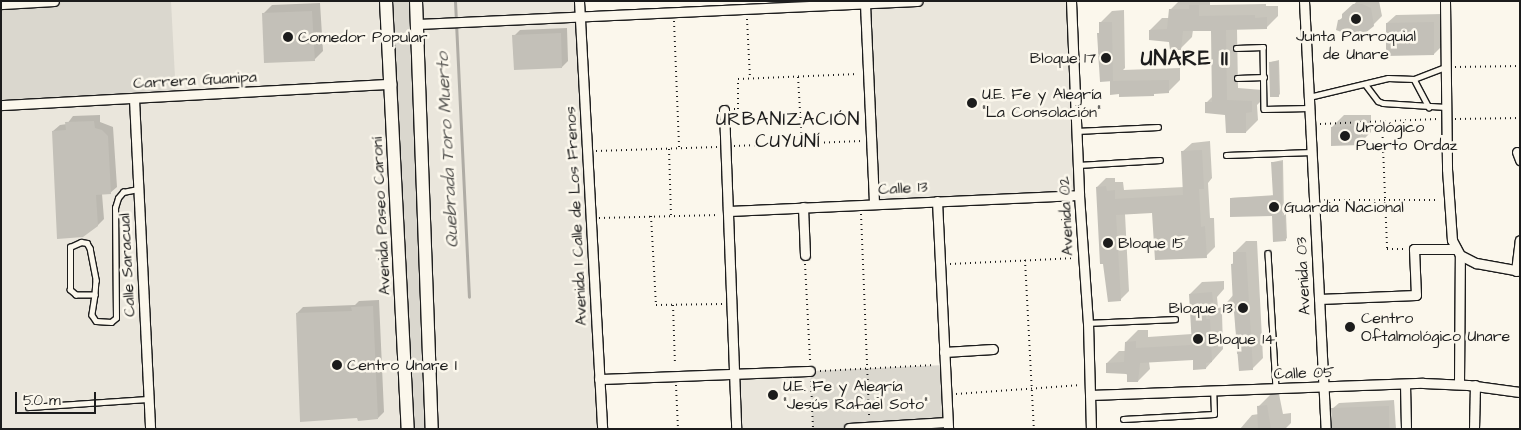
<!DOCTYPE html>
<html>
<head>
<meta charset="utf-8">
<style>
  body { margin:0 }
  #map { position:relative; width:1521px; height:430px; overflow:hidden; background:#fbf7ec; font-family:"Architects Daughter",sans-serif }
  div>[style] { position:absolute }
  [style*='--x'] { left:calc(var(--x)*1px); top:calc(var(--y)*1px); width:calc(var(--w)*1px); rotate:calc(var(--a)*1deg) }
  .built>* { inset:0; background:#eae6dc }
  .green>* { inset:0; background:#dad7ce }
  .shadow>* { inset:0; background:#0003 }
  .stream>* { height:3px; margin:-1.5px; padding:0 1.5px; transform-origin:1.5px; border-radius:1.5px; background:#afaca5 }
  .building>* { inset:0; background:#c3c0b8 }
  .path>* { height:2px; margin-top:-1px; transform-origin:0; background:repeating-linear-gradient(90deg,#1c1c1c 0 1px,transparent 0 5px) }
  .roads { filter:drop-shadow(1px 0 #1c1c1c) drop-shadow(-1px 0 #1c1c1c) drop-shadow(0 1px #1c1c1c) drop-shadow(0 -1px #1c1c1c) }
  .lane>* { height:4.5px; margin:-2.25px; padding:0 2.25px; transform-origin:2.25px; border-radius:2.25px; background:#fbf7ec }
  .street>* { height:9px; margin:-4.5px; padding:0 4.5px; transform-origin:4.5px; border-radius:4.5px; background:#fbf7ec }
  .secondary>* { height:12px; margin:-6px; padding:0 6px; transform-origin:6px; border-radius:6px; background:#fbf7ec }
  .dots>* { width:14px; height:14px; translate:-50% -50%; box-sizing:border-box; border:2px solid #fbf7ec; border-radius:50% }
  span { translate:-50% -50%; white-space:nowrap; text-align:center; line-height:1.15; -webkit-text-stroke:5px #fbf7ec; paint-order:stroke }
  .poi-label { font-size:16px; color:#1c1c1c }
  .left { translate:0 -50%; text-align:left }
  .right { translate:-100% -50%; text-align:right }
  .street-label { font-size:16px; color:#1c1c1c }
  .water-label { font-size:18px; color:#575653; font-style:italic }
  .quarter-label { font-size:19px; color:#1c1c1c; letter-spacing:1px }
  .district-label { font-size:21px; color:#1c1c1c; font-weight:700; letter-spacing:1px }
  .frame { position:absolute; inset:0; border:2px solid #1c1c1c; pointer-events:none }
  .scale { position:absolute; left:15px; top:392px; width:81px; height:22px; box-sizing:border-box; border:2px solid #1c1c1c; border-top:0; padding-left:6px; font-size:15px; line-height:18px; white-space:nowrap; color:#1c1c1c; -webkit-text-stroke:4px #fbf7ec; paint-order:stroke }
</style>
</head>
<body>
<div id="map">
  <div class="built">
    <div style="clip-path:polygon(1px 1px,386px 1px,408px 429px,1px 429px)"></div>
    <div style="clip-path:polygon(416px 1px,579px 1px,602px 429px,432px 429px)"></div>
    <div style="clip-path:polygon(917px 1px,1071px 1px,1079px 195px,874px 204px,865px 4px)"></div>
    <div style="clip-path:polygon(810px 371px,813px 429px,736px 429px,734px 374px)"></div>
  </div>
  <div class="green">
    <div style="clip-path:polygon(54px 1px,171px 1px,176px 97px,1px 105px,1px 4px)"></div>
    <div style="clip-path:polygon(386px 1px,416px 1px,432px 429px,408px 429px)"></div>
    <div style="clip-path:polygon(945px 365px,947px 422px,863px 429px,813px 429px,810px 371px)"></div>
  </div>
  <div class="shadow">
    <div style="clip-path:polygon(1179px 1px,1210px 1px,1210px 5px,1266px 4px,1266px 6px,1278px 6px,1278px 16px,1266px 28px,1237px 29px,1238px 88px,1263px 90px,1263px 99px,1257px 105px,1258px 120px,1246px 132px,1226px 114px,1206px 103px,1213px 96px,1212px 29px,1193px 30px,1192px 37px,1180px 49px,1150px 30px,1162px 18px,1169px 18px,1170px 10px)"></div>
    <div style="clip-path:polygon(1357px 1px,1379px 1px,1382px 16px,1373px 25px,1339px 21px)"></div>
    <div style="clip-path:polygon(320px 3px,323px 51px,314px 60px,263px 14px,272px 5px)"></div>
    <div style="clip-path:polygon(1124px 10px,1125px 68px,1123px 70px,1180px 68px,1180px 80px,1168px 92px,1111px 82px,1101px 67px,1099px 67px,1098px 34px,1100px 32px,1100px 23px,1112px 11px)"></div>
    <div style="clip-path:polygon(1442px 14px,1442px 46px,1434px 54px,1387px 23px,1396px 15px)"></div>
    <div style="clip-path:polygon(567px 28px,568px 61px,562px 67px,514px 36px,520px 30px)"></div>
    <div style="clip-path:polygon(1279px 60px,1280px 94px,1278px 96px,1271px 62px)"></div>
    <div style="clip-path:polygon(100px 115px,100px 122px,113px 127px,117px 187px,110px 193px,102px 194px,104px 219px,97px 226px,53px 131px,60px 125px,67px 124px,73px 116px)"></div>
    <div style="clip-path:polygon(1344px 115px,1371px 115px,1371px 132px,1359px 144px,1332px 127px)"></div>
    <div style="clip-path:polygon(1210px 141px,1212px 178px,1208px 183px,1210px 218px,1214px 218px,1215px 247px,1206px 256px,1153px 212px,1125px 214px,1129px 291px,1120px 300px,1097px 187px,1106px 178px,1115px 178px,1115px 182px,1123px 182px,1124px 190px,1184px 187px,1182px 152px,1192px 143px)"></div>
    <div style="clip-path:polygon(1283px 160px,1284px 215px,1286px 214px,1287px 238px,1285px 240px,1274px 215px,1231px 198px,1275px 195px,1273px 162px)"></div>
    <div style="clip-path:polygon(1246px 241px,1257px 241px,1263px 358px,1252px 369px,1239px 354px,1237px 354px,1235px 311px,1222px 312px,1223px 349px,1206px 368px,1194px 358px,1149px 362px,1150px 369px,1138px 381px,1107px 363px,1119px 351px,1126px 351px,1126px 342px,1138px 330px,1148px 330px,1148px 337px,1192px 334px,1190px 294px,1202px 282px,1224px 281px,1224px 289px,1217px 297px,1218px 308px,1223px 307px,1234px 294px,1232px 264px,1235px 262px,1234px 253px)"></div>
    <div style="clip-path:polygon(379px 300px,384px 412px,378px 418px,297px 313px,303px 307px,355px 305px,359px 301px)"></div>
    <div style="clip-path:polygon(1271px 394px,1279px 394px,1283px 414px,1291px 413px,1291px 423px,1285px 429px,1240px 429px,1252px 415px,1259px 414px,1259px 406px)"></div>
    <div style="clip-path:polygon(1394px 400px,1396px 429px,1333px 429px,1332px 409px,1339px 403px)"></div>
  </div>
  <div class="stream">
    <div style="--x:455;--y:1;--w:296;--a:87.3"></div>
  </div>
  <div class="building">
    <div style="clip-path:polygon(1353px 4px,1362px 4px,1371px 8px,1374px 26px,1364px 34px,1360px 31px,1352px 36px,1336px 30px,1338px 20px,1342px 19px,1342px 14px)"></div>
    <div style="clip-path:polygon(1189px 5px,1199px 5px,1199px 16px,1255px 15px,1255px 18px,1267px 17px,1267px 29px,1226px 30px,1227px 100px,1252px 101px,1252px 112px,1246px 113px,1246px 133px,1226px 133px,1225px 115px,1205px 113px,1205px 102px,1212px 102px,1211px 31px,1183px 31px,1181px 50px,1170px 50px,1169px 42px,1149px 40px,1149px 30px,1167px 29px,1169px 9px,1189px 9px)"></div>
    <div style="clip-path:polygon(312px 11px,315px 61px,264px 63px,262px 13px)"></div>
    <div style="clip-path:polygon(1099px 22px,1112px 22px,1113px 81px,1100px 82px,1097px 33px,1099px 33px)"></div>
    <div style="clip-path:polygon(1434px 22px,1434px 55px,1386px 56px,1386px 23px)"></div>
    <div style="clip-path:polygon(561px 33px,562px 68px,514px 70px,512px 35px)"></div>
    <div style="clip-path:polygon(1278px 61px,1279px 97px,1270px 97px,1269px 62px)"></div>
    <div style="clip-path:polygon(1169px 80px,1169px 93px,1154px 94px,1154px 96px,1119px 97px,1119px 94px,1110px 95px,1110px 81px)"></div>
    <div style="clip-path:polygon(94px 121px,95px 128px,102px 130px,108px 136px,111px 194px,96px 195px,98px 226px,83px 237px,57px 239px,52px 131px,66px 130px,65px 122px)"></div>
    <div style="clip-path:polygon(1360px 126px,1360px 145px,1331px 146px,1331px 127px)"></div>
    <div style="clip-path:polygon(1202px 150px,1204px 189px,1199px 189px,1201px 227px,1205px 226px,1207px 258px,1155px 260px,1152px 213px,1116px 215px,1121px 301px,1108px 302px,1103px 264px,1100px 264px,1096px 187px,1106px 186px,1107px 191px,1115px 190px,1115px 199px,1183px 195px,1181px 151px)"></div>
    <div style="clip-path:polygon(1271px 162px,1282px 162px,1282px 216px,1285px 216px,1286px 241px,1273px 242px,1272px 216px,1230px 217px,1230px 198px,1273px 196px)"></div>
    <div style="clip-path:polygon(1233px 252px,1246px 252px,1253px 370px,1239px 371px,1234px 312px,1222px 313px,1222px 305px,1233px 304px,1231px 264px,1233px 264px)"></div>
    <div style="clip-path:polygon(1212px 292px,1213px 302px,1205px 303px,1206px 319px,1210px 319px,1212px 362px,1206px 363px,1206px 369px,1193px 370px,1193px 360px,1140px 363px,1138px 382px,1127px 382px,1127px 374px,1106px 373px,1106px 363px,1124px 362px,1125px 342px,1136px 341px,1136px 348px,1192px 345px,1189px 294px)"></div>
    <div style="clip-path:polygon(373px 306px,378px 419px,358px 421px,357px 418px,300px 422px,296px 313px,352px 311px,351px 307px)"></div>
    <div style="clip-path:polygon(1267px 405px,1271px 429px,1258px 429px,1257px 406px)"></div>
    <div style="clip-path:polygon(1389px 406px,1389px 429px,1332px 429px,1331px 408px)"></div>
  </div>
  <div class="path">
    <div style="--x:747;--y:19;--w:60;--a:87.1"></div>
    <div style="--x:674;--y:21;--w:127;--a:87.7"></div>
    <div style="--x:1455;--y:67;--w:65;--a:-0.9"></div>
    <div style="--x:798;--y:77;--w:67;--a:86.6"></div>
    <div style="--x:734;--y:109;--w:4;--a:0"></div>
    <div style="--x:738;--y:109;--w:30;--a:-90"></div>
    <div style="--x:738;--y:79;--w:120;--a:-2.4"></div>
    <div style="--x:1455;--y:119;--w:65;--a:-0.9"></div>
    <div style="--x:1382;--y:122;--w:127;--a:87.7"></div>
    <div style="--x:1387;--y:249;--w:17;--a:0"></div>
    <div style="--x:1320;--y:124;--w:117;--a:-2.4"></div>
    <div style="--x:734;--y:146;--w:128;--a:-2.2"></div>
    <div style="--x:669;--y:149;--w:67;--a:88.3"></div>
    <div style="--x:596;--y:151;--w:121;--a:-1.9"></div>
    <div style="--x:1324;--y:200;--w:115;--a:0"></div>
    <div style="--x:861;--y:214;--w:203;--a:87.7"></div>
    <div style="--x:651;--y:216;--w:89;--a:86.8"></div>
    <div style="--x:656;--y:305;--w:66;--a:-0.9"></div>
    <div style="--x:599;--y:218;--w:120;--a:-1.4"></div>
    <div style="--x:1025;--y:260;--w:169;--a:87"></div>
    <div style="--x:805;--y:264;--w:97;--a:87"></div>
    <div style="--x:950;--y:264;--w:125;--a:-2.7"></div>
    <div style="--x:673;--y:305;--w:60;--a:88.1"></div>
    <div style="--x:820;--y:371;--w:115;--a:-3"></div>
    <div style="--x:811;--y:381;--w:48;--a:87.6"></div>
    <div style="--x:676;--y:385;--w:44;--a:87.4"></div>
    <div style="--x:956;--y:394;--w:125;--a:-4.1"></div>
  </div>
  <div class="roads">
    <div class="lane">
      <div style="--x:1236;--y:48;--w:27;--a:-2"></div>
      <div style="--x:1263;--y:47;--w:62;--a:89.1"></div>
      <div style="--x:1264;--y:109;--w:45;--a:-1.3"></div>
      <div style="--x:1237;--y:78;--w:27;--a:-2"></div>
      <div style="--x:1414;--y:79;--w:32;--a:62"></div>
      <div style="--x:1366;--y:85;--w:20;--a:53"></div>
      <div style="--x:1378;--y:101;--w:5;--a:22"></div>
      <div style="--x:1383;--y:103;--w:63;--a:3.6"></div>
      <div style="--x:1309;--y:97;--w:81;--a:-13.5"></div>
      <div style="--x:1388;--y:78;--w:26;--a:2"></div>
      <div style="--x:1414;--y:79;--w:34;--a:-21"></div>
      <div style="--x:1076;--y:131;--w:82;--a:-2.8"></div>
      <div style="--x:1226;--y:155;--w:86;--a:-2"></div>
      <div style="--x:1078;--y:165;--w:82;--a:-3.5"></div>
      <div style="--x:1268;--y:253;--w:136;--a:86.6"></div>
      <div style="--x:95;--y:295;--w:19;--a:180"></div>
      <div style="--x:76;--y:295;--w:8;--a:-140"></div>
      <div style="--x:70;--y:290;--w:43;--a:-90"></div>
      <div style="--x:70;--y:247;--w:12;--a:-24"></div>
      <div style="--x:81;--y:242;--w:6;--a:9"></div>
      <div style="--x:87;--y:243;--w:6;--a:59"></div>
      <div style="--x:90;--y:248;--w:33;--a:79"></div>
      <div style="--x:96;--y:280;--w:15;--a:94"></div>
      <div style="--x:95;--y:295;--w:20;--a:99"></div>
      <div style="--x:92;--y:315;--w:7;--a:56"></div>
      <div style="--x:96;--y:321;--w:15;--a:4"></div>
      <div style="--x:111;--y:322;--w:6;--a:-39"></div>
      <div style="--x:116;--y:318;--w:110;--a:-90.5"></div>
      <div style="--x:115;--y:208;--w:10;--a:-73"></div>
      <div style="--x:118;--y:198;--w:8;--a:-50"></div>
      <div style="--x:123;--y:192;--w:15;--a:-11"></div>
      <div style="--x:1088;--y:323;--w:87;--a:-2.6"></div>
      <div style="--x:28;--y:407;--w:121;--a:-3.8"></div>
      <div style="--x:1123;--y:419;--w:91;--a:-3.1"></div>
      <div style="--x:1214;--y:414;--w:23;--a:-92"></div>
    </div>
    <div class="street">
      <div style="--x:579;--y:1;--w:429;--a:86.9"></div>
      <div style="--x:1071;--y:1;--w:194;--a:87.6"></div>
      <div style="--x:1079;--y:195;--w:128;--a:86"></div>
      <div style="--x:1088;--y:323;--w:106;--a:88.4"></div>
      <div style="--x:1304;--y:1;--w:429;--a:87.1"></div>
      <div style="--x:1445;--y:1;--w:168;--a:89.3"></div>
      <div style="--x:1447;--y:169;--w:71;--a:86"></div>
      <div style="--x:1452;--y:240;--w:17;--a:62"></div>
      <div style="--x:1460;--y:255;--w:18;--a:27"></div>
      <div style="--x:1476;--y:263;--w:45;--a:10.3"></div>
      <div style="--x:1;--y:4;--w:53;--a:-3.2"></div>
      <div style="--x:865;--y:4;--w:200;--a:87.4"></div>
      <div style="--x:417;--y:24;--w:501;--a:-2.63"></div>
      <div style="--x:134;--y:99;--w:330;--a:87.2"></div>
      <div style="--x:1;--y:105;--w:391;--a:-3.1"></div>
      <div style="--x:724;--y:110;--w:319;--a:87.8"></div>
      <div style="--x:1517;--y:152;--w:9;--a:69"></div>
      <div style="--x:937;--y:201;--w:228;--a:87.2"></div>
      <div style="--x:803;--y:207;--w:48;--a:87.6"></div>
      <div style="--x:728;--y:211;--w:351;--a:-2.6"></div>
      <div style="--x:1516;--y:271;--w:31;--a:-83"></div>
      <div style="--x:1319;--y:299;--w:97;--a:-2.4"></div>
      <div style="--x:1416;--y:295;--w:46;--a:-92.5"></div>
      <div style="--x:1414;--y:249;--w:42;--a:0"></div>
      <div style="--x:944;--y:352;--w:49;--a:-3.5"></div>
      <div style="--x:599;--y:379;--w:211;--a:-2.2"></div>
      <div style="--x:1405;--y:384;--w:45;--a:88.7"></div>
      <div style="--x:1459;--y:384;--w:129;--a:-89.6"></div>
      <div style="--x:1090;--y:395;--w:333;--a:-2.1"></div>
      <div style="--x:1423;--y:383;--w:45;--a:2.5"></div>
      <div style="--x:1468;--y:385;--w:52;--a:7.7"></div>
      <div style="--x:849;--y:428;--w:98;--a:-3.5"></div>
      <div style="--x:1474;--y:429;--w:44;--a:-88.7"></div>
    </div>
    <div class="secondary">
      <div style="--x:386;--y:1;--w:429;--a:87.1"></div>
      <div style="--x:416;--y:1;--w:428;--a:87.9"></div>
    </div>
  </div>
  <div class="dots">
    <div style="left:1356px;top:19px;background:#1c1c1c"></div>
    <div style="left:288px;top:37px;background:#1c1c1c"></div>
    <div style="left:1106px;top:58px;background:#1c1c1c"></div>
    <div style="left:972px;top:103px;background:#1c1c1c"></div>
    <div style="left:1345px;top:136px;background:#1c1c1c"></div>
    <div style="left:1274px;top:207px;background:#1c1c1c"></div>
    <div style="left:1108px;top:243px;background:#1c1c1c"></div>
    <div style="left:1243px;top:308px;background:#1c1c1c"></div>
    <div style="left:1350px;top:327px;background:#1c1c1c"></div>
    <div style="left:1198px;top:339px;background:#1c1c1c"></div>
    <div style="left:337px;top:365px;background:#1c1c1c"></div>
    <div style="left:773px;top:395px;background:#1c1c1c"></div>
  </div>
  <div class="poi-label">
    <span style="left:1356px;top:45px">Junta Parroquial<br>de Unare</span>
    <span class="left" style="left:298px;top:37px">Comedor Popular</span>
    <span class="right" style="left:1096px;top:58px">Bloque 17</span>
    <span class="left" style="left:982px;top:103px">U.E. Fe y Alegría<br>"La Consolación"</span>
    <span class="left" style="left:1356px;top:136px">Urológico<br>Puerto Ordaz</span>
    <span class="left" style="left:1284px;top:207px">Guardia Nacional</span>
    <span class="left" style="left:1118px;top:243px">Bloque 15</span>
    <span class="right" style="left:1233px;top:308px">Bloque 13</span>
    <span class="left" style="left:1361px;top:327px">Centro<br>Oftalmológico Unare</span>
    <span class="left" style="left:1208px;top:339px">Bloque 14</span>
    <span class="left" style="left:347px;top:365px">Centro Unare I</span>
    <span class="left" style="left:783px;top:395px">U.E. Fe y Alegría<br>"Jesús Rafael Soto"</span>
  </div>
  <div class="street-label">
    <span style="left:195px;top:80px;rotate:-3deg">Carrera Guanipa</span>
    <span style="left:903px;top:188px;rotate:-3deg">Calle 13</span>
    <span style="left:381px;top:216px;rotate:-93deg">Avenida Paseo Caroní</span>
    <span style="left:576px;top:216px;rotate:-93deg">Avenida 1 Calle de Los Frenos</span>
    <span style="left:1066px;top:216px;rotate:-93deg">Avenida 02</span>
    <span style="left:127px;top:265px;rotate:-93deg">Calle Saracual</span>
    <span style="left:1303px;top:276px;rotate:-93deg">Avenida 03</span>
    <span style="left:1304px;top:373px;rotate:-2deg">Calle 05</span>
  </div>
  <div class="water-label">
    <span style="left:448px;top:150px;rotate:-93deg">Quebrada Toro Muerto</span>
  </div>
  <div class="quarter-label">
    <span style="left:788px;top:131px">URBANIZACIÓN<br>CUYUNÍ</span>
  </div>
  <div class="district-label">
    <span style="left:1185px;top:59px">UNARE II</span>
  </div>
  <div class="frame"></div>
  <div class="scale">50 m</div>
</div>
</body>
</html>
